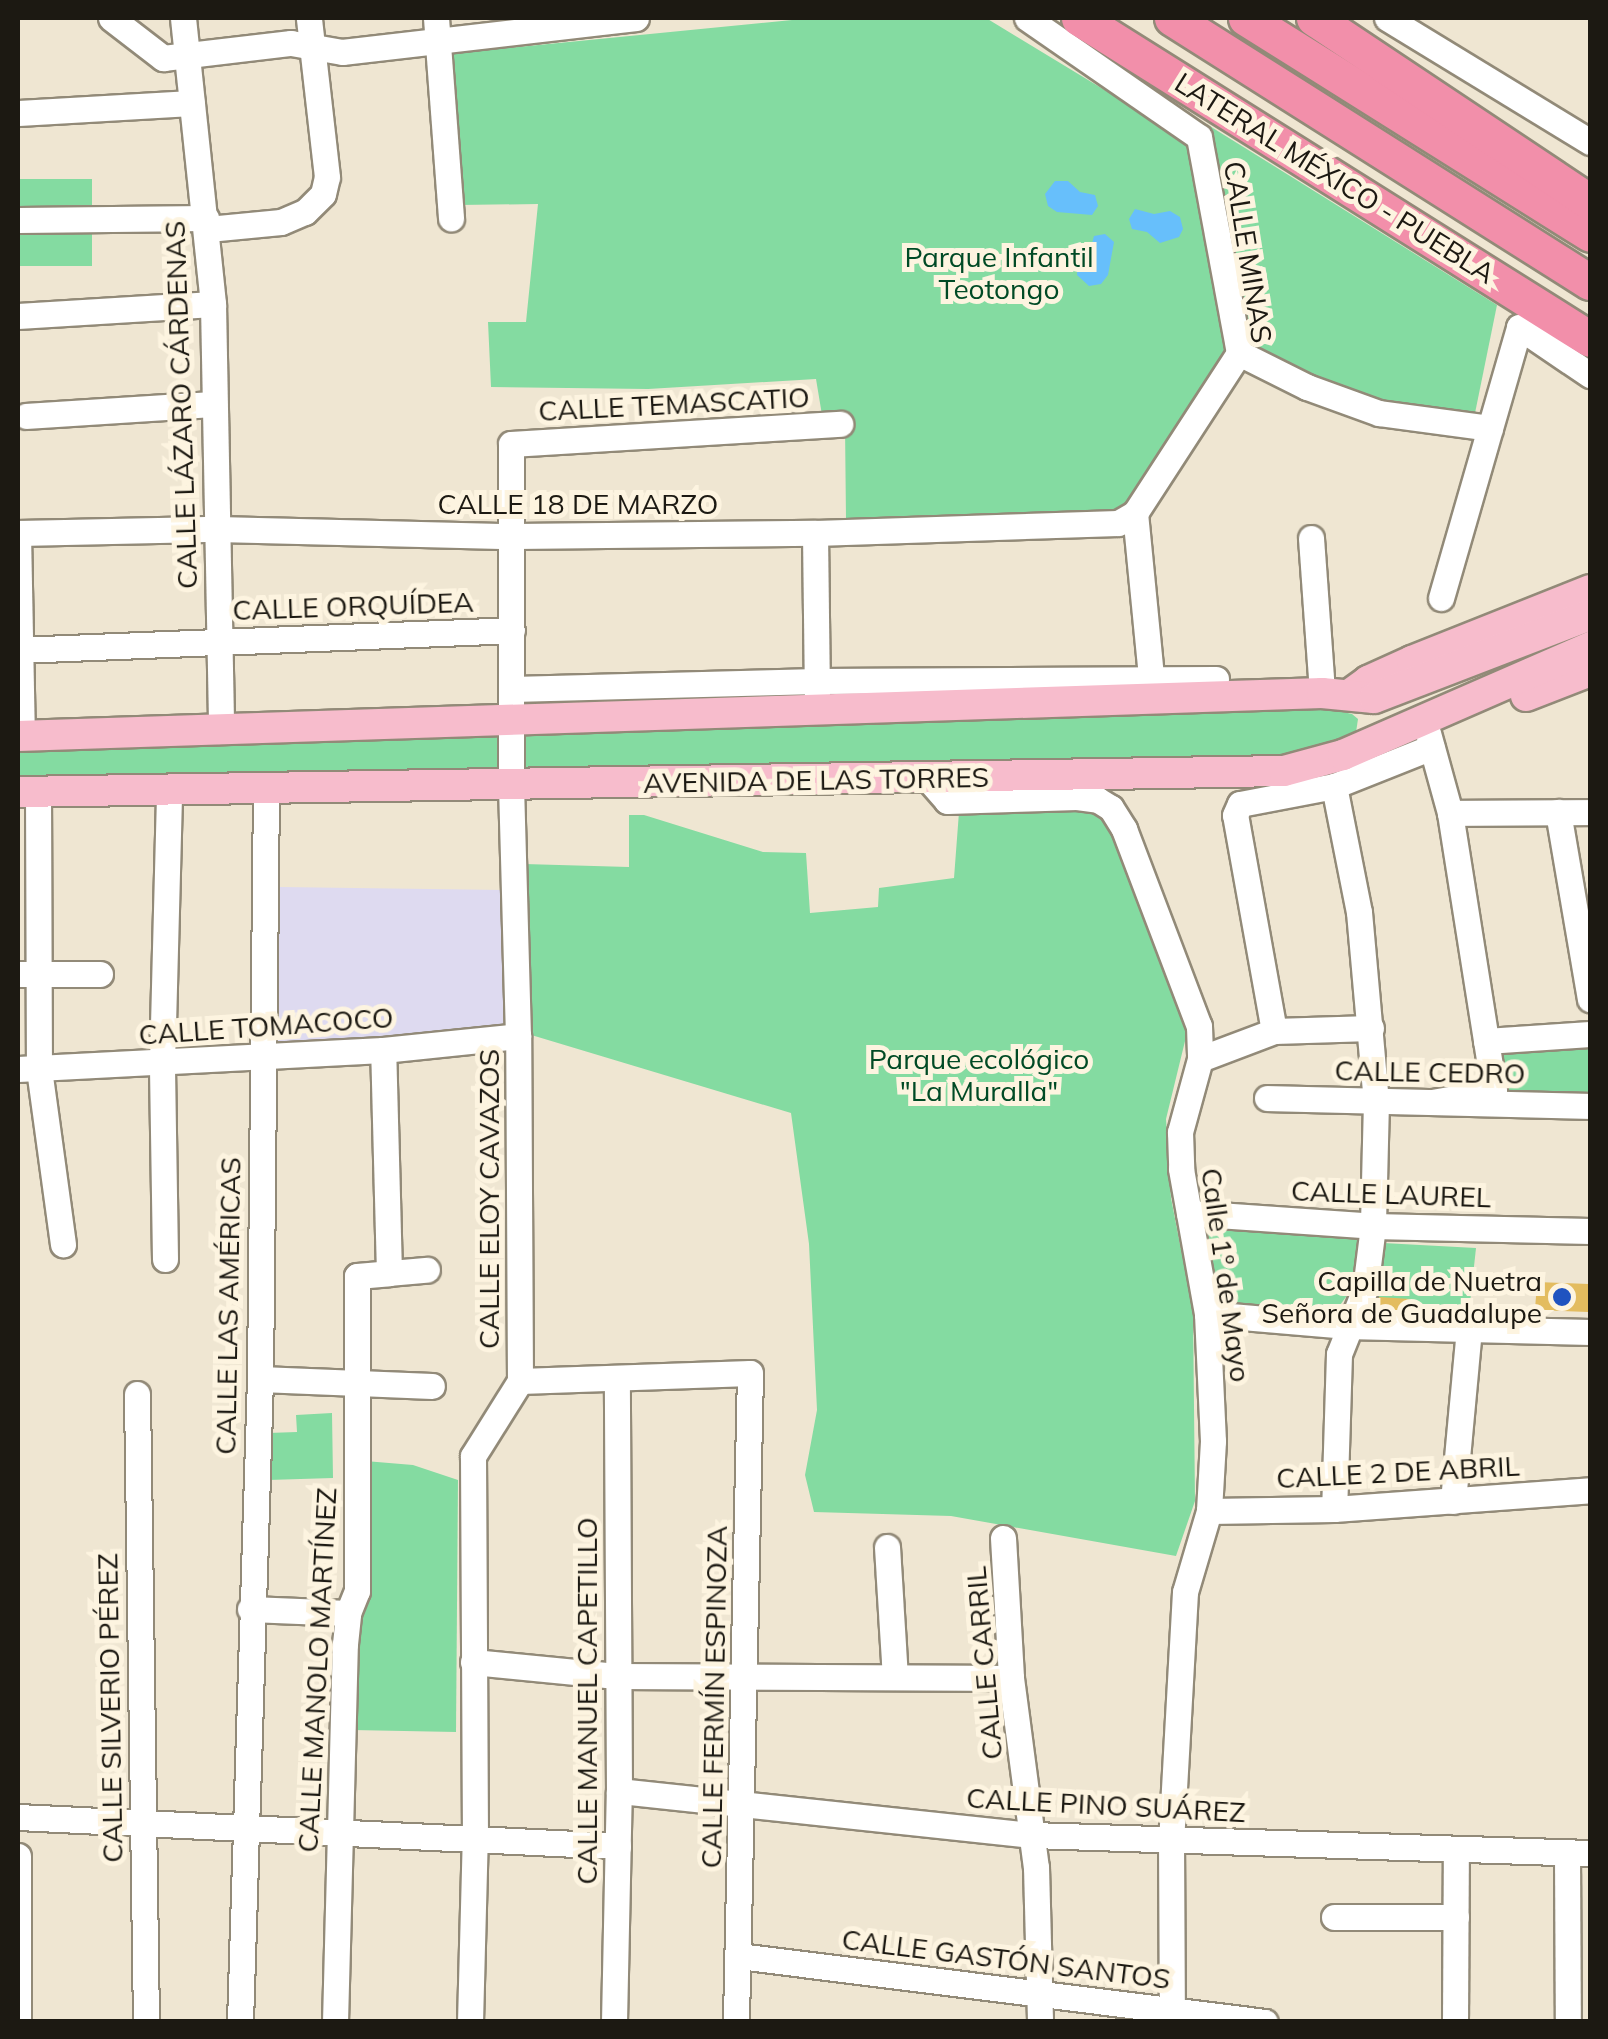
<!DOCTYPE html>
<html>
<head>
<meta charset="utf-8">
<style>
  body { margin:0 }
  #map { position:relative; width:1608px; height:2039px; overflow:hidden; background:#efe6d2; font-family:Mulish,sans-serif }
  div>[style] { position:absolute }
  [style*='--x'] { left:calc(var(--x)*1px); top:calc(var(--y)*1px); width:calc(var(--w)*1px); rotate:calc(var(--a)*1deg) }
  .education>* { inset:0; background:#dedaf0 }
  .green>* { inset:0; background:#84dba1 }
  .water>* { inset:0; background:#67bffb }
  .building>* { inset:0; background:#e3bc5f }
  .roads { filter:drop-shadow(2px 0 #928a78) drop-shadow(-2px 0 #928a78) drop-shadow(0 2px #928a78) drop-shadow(0 -2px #928a78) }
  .minor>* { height:25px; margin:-12.5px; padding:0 12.5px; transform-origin:12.5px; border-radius:12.5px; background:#fff }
  .major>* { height:30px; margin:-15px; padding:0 15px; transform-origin:15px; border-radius:15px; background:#f7bccc }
  .highway>* { height:35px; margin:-17.5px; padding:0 17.5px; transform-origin:17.5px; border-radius:17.5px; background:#f28faa }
  .dots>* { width:28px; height:28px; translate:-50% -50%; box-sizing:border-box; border:5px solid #fdf4e0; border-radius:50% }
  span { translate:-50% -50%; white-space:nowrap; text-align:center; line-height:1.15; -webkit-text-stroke:10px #fdf4e0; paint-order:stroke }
  .street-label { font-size:28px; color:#1c1912 }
  .park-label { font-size:28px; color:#004a25 }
  .poi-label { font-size:28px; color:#1c1912 }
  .right { translate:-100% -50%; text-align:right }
  .frame { position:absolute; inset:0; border:20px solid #1c1912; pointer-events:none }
</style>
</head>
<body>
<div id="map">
  <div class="education">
    <div style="clip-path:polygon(280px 887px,504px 890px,503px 1032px,274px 1045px)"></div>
  </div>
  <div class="green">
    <div style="clip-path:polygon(812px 18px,986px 18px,1187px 140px,1230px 352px,1121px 510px,846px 519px,845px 426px,824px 427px,816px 379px,648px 389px,491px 387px,488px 322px,526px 322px,538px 204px,459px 205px,447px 54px)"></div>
    <div style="clip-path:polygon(1200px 120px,1497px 305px,1474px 418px,1384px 407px,1246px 344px)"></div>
    <div style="clip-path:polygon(18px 179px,92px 179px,92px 216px,18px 215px)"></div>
    <div style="clip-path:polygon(18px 230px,92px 230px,92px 266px,18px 266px)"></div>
    <div style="clip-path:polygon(1312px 705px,1352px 714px,1358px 719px,1355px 739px,1285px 763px,519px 775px,519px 734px)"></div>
    <div style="clip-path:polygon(497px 735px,497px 769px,492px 777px,18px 788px,18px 740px)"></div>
    <div style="clip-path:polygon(1079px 809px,1102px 817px,1112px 829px,1181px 997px,1186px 1037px,1166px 1119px,1171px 1198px,1193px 1311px,1195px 1501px,1176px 1556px,951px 1516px,814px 1512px,805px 1475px,817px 1410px,809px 1244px,791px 1113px,528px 1034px,524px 864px,629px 867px,629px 815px,644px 815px,763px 852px,806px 853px,810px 913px,878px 907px,879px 888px,954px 878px,959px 812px)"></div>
    <div style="clip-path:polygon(1590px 1047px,1590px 1095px,1498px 1092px,1491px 1048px)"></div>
    <div style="clip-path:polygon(1200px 1222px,1358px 1234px,1357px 1282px,1332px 1316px,1215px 1309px)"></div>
    <div style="clip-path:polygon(1383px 1243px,1476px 1248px,1469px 1312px,1452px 1317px,1369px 1314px)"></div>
    <div style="clip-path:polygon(332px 1413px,333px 1478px,268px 1480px,268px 1433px,297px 1432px,296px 1415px)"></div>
    <div style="clip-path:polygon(365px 1461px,413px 1465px,458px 1480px,456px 1732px,352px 1730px)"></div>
  </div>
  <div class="water">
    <div style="clip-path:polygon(1055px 181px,1068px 181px,1080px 192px,1095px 195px,1098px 206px,1092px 215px,1057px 212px,1048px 206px,1045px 194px)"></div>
    <div style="clip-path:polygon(1135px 209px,1154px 214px,1170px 211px,1180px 217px,1183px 229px,1179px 237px,1160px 243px,1147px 232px,1132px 229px,1129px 219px)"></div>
    <div style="clip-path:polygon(1105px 234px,1114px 242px,1108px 275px,1101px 284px,1089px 286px,1077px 275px,1078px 262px,1090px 251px,1094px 236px)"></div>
  </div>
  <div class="building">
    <div style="clip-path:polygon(1537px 1282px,1589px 1284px,1588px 1312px,1535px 1310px)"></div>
    <div style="clip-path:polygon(1379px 1297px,1410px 1299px,1409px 1311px,1376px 1310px)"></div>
  </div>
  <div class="roads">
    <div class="minor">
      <div style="--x:111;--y:18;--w:66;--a:37.6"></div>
      <div style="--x:163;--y:58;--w:129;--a:-6.7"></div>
      <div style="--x:291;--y:43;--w:52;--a:10"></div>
      <div style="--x:342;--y:52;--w:296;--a:-6.6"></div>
      <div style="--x:183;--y:18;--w:288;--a:84"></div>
      <div style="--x:213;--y:304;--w:427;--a:88.9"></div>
      <div style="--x:436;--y:18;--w:201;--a:85.7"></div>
      <div style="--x:1027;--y:18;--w:209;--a:34.7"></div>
      <div style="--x:1199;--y:137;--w:220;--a:79.5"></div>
      <div style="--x:1239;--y:353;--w:191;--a:123"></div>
      <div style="--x:1135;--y:513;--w:164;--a:84.4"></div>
      <div style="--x:1387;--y:18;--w:238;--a:31.4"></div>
      <div style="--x:18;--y:113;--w:174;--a:-3.3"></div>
      <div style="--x:18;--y:220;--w:188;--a:-0.6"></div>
      <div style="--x:208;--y:229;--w:73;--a:-5.5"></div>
      <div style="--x:281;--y:222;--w:26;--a:-23"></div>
      <div style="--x:305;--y:212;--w:25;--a:-45"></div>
      <div style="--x:323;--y:194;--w:17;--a:-77"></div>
      <div style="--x:327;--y:177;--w:160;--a:-96.5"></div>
      <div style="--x:18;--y:316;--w:195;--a:-3.5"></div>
      <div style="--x:1239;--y:353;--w:76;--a:26.6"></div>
      <div style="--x:1307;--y:387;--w:77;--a:19.9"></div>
      <div style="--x:1379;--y:413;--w:112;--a:7.7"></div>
      <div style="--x:26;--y:416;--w:186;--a:-3.7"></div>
      <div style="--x:18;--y:533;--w:199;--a:-1.2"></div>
      <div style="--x:217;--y:529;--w:294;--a:1.4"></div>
      <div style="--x:511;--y:536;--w:304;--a:-0.6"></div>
      <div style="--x:815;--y:533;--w:303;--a:-1.9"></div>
      <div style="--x:1118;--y:523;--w:20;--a:-30"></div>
      <div style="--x:18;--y:533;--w:203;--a:88.9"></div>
      <div style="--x:815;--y:533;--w:165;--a:89.3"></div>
      <div style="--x:1311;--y:538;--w:155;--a:85.9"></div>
      <div style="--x:1441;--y:598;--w:282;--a:-73.9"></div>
      <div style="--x:1519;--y:327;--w:86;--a:34.1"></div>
      <div style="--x:18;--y:650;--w:494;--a:-2.3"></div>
      <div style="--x:512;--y:689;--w:305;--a:-1.5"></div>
      <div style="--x:817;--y:681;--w:399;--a:-0.3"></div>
      <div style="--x:1428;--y:733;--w:83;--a:74.6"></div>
      <div style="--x:1450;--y:813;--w:281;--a:81"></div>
      <div style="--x:1494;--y:1091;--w:63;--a:169.9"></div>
      <div style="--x:928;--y:779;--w:29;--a:49"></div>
      <div style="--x:947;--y:801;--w:130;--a:-1.8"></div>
      <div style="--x:1077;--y:797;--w:21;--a:8"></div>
      <div style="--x:1098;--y:800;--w:15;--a:32"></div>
      <div style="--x:1111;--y:808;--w:25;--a:58"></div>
      <div style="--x:1124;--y:829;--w:211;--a:69.2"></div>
      <div style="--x:1199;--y:1026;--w:33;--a:88"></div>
      <div style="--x:1200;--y:1059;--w:76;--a:105.3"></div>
      <div style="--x:1180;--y:1132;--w:37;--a:88"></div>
      <div style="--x:1181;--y:1169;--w:147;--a:79.8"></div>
      <div style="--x:1207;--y:1314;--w:127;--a:87.3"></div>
      <div style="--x:1213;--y:1441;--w:70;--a:93.3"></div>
      <div style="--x:1209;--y:1511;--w:84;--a:106.5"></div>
      <div style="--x:1185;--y:1592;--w:248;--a:93.2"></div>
      <div style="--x:1171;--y:1840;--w:182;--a:89.7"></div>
      <div style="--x:1334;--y:786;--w:128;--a:78.8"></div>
      <div style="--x:1359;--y:912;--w:190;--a:84.9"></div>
      <div style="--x:1376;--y:1101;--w:125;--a:91.4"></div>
      <div style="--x:1373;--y:1226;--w:64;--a:97.2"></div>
      <div style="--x:1365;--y:1289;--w:70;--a:111.8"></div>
      <div style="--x:1339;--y:1354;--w:155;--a:91.8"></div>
      <div style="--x:38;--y:791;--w:278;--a:89.8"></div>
      <div style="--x:39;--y:1069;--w:177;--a:82.2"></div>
      <div style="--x:1558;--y:812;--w:190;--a:80.3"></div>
      <div style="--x:1450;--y:813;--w:140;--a:-0.4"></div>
      <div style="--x:18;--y:974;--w:82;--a:0"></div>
      <div style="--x:1274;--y:1031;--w:219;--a:-100.2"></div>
      <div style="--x:1235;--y:815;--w:12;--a:-66"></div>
      <div style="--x:1240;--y:804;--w:96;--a:-10.8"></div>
      <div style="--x:1334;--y:786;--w:105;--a:-21.7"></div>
      <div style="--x:1486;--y:1041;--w:104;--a:-3.9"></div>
      <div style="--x:1200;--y:1059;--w:79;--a:-20.7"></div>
      <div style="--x:1274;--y:1031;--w:97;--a:-1.8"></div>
      <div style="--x:18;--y:1069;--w:365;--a:-3"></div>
      <div style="--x:383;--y:1050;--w:136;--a:-5.9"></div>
      <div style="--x:1267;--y:1098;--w:323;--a:1.4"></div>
      <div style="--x:1189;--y:1213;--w:184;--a:4"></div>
      <div style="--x:1373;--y:1226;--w:217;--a:1.3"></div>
      <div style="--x:165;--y:1259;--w:196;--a:-90.9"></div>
      <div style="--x:162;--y:1063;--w:275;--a:-88.5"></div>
      <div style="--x:389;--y:1273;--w:38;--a:-5"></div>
      <div style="--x:1207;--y:1314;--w:141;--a:4.9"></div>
      <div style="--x:1347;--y:1326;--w:243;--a:1.4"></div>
      <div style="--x:260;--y:1379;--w:172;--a:2.3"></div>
      <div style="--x:520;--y:1381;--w:230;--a:-2"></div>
      <div style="--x:750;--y:1373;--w:649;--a:91.24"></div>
      <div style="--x:137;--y:1394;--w:628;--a:89.18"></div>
      <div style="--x:1453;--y:1501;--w:172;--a:-84.7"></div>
      <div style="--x:1209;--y:1511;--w:125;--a:-0.9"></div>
      <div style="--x:1334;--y:1509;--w:257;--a:-4.2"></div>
      <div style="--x:1003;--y:1538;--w:140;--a:86.7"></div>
      <div style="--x:1011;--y:1678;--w:191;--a:82.5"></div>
      <div style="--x:1036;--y:1867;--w:155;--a:88.5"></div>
      <div style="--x:887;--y:1547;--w:129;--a:86.5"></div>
      <div style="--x:250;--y:1609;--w:98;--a:2.3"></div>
      <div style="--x:473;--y:1662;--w:144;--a:5.6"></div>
      <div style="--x:616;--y:1676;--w:395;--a:0.3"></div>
      <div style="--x:619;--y:1791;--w:415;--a:6.1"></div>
      <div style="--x:1032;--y:1835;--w:558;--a:1.85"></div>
      <div style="--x:18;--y:1817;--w:601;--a:2.77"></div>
      <div style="--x:1567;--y:1855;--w:167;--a:89.7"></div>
      <div style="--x:18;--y:1856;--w:166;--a:90"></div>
      <div style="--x:1334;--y:1917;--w:122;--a:0"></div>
      <div style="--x:739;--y:1956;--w:530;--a:7.15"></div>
      <div style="--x:240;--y:2022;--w:643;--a:-88.22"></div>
      <div style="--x:260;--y:1379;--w:594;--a:-89.42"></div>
      <div style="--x:335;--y:2022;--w:378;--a:-88.5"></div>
      <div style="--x:345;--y:1644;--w:31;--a:-84"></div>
      <div style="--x:348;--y:1613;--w:24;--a:-68"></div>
      <div style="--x:357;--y:1591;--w:315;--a:-90"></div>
      <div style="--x:357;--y:1276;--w:32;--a:-5"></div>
      <div style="--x:389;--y:1273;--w:223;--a:-91.5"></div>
      <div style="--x:470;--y:2022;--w:185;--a:-88.5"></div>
      <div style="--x:475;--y:1837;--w:381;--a:-90.3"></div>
      <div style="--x:473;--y:1456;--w:89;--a:-57.9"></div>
      <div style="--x:520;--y:1381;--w:345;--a:-90.3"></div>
      <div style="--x:518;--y:1036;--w:254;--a:-91.6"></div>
      <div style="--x:511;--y:782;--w:338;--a:-90"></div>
      <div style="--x:511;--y:444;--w:330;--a:-3.5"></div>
      <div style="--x:614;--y:2022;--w:231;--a:-88.8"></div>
      <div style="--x:619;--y:1791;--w:411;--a:-90.3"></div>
      <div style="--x:1455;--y:2022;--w:172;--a:-89.7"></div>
    </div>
    <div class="major">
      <div style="--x:1349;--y:695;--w:24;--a:-36"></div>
      <div style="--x:1368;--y:681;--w:48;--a:-24.4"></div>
      <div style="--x:1412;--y:661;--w:192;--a:-21.7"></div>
      <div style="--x:1526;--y:696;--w:69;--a:-21.3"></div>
      <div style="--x:18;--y:736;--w:1305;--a:-1.89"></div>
      <div style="--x:1322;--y:693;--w:52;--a:5.5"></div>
      <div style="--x:1374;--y:698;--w:231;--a:-21"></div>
      <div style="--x:18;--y:792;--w:1266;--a:-0.95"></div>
      <div style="--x:1284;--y:771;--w:61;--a:-15.2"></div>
      <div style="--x:1343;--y:755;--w:270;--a:-23.6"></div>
    </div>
    <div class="highway">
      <div style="--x:1079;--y:18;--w:603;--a:32.14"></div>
      <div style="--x:1172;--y:18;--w:494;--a:32.3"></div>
      <div style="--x:1246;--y:18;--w:406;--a:32.1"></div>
      <div style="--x:1314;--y:18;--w:332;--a:33.7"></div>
    </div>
  </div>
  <div class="dots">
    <div style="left:1562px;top:1297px;background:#1f53c0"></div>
  </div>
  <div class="street-label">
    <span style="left:1335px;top:178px;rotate:32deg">LATERAL MÉXICO - PUEBLA</span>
    <span style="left:1248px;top:252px;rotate:81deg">CALLE MINAS</span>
    <span style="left:674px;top:404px;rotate:-3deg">CALLE TEMASCATIO</span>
    <span style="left:181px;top:405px;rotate:-92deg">CALLE LÁZARO CÁRDENAS</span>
    <span style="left:578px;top:504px">CALLE 18 DE MARZO</span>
    <span style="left:353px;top:606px;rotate:-2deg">CALLE ORQUÍDEA</span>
    <span style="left:816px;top:780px;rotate:-1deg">AVENIDA DE LAS TORRES</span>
    <span style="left:266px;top:1026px;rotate:-4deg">CALLE TOMACOCO</span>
    <span style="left:1430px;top:1072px;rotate:1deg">CALLE CEDRO</span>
    <span style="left:1391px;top:1194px;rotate:2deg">CALLE LAUREL</span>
    <span style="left:489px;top:1199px;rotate:-90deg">CALLE ELOY CAVAZOS</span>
    <span style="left:1226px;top:1275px;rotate:82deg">Calle 1º de Mayo</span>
    <span style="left:228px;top:1306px;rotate:-89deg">CALLE LAS AMÉRICAS</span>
    <span style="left:1398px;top:1472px;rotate:-3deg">CALLE 2 DE ABRIL</span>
    <span style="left:984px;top:1663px;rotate:-95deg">CALLE CARRIL</span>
    <span style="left:317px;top:1670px;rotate:-87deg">CALLE MANOLO MARTÍNEZ</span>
    <span style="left:714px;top:1697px;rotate:-89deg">CALLE FERMÍN ESPINOZA</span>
    <span style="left:587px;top:1701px;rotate:-90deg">CALLE MANUEL CAPETILLO</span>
    <span style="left:110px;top:1708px;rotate:-91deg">CALLE SILVERIO PÉREZ</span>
    <span style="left:1106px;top:1805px;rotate:3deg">CALLE PINO SUÁREZ</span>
    <span style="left:1006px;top:1959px;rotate:7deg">CALLE GASTÓN SANTOS</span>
  </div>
  <div class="park-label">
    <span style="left:999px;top:273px">Parque Infantil<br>Teotongo</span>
    <span style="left:979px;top:1075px">Parque ecológico<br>"La Muralla"</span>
  </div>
  <div class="poi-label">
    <span class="right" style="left:1542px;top:1297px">Capilla de Nuetra<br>Señora de Guadalupe</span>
  </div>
  <div class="frame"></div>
</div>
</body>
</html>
